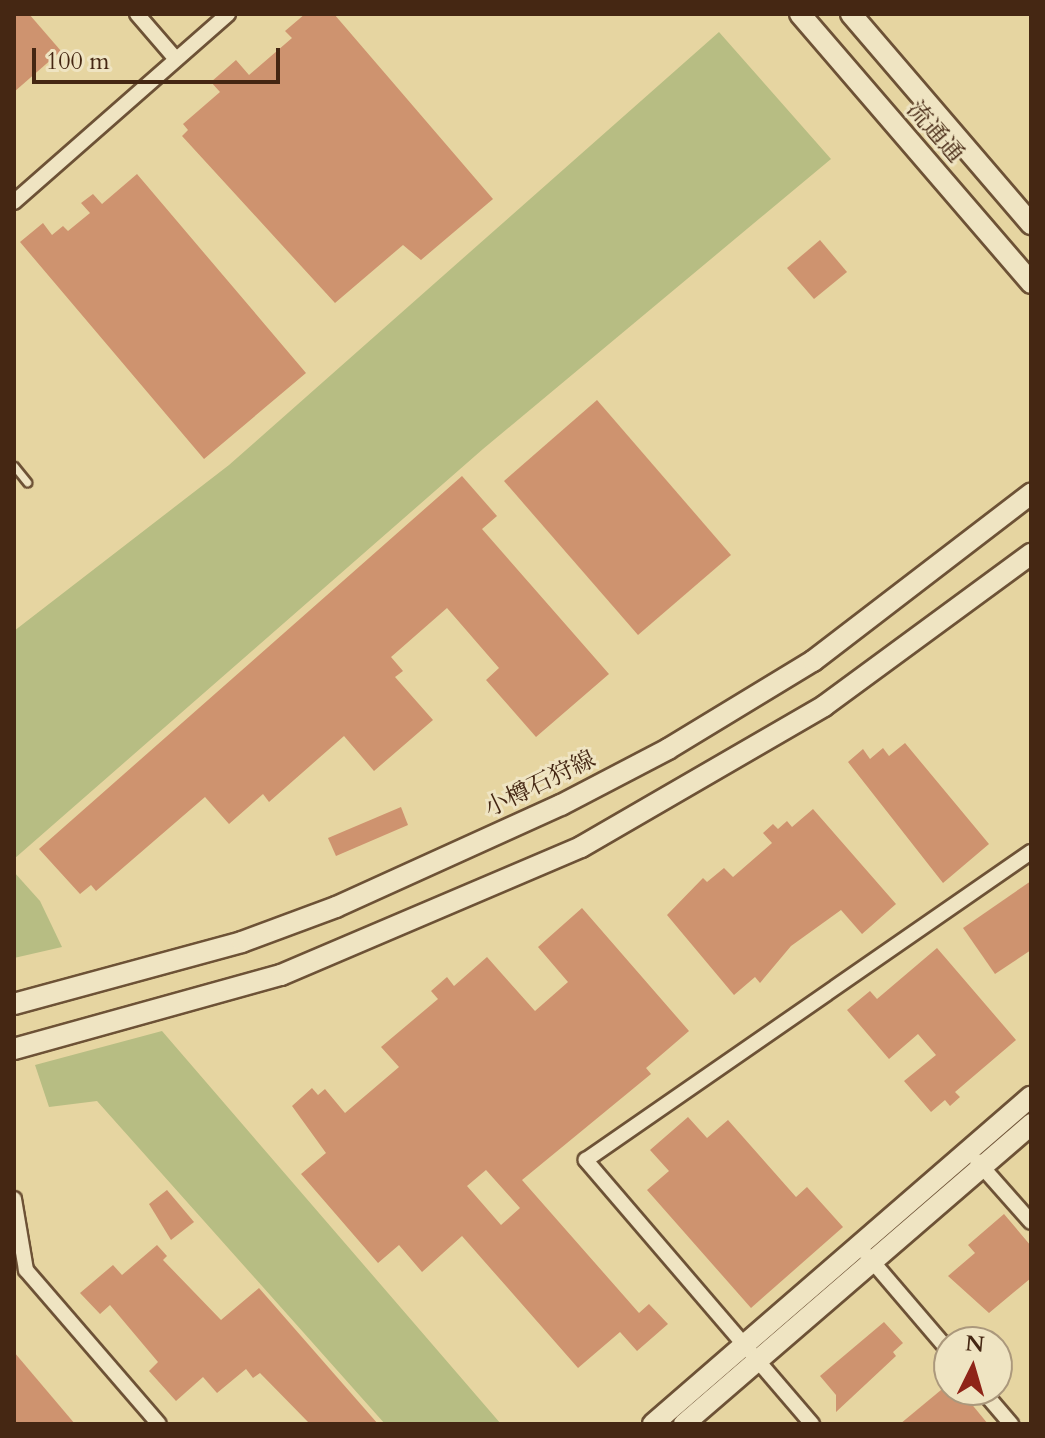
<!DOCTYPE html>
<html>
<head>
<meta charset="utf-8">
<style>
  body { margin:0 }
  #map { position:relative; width:1045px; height:1438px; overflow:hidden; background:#e6d5a1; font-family:Cardo,"Noto Serif JP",serif }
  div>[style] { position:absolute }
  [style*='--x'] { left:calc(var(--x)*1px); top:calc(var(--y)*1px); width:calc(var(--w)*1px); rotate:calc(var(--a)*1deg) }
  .green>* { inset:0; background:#b7bd83 }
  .building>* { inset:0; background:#ce936f }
  .roads { filter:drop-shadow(2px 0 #6d5236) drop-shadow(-2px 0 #6d5236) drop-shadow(0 2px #6d5236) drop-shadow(0 -2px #6d5236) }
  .lane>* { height:7px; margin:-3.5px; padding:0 3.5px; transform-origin:3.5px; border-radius:3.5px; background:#efe4c2 }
  .street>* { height:14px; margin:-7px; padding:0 7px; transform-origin:7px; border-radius:7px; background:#efe4c2 }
  .secondary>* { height:20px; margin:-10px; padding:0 10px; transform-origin:10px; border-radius:10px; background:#efe4c2 }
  span { translate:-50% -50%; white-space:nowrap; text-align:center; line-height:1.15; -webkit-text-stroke:6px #efe4c2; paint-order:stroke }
  .street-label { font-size:24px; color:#452713 }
  .frame { position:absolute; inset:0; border:16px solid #452713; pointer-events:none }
  .north { position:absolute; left:933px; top:1326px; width:80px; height:80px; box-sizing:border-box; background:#efe4c2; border:2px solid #ab987c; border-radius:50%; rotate:5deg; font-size:22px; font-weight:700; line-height:32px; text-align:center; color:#452713 }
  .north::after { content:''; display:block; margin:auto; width:28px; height:36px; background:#8f2418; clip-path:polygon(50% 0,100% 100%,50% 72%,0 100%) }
  .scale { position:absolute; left:32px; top:48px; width:248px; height:36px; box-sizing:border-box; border:4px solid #452713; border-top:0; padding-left:10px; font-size:24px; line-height:28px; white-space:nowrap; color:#452713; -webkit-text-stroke:6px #efe4c2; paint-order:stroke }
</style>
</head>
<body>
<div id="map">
  <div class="green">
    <div style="clip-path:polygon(719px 32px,831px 159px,483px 449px,14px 859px,14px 631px,229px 465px)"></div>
    <div style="clip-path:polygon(14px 872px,40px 901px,62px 947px,14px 958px)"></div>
    <div style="clip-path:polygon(162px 1031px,501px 1424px,385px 1424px,97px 1101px,49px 1107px,35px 1065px)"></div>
  </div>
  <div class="building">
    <div style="clip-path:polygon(14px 14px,29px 14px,61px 51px,14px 92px)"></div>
    <div style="clip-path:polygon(305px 14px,334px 14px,493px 199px,421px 260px,403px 245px,335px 303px,182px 136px,188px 130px,183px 124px,220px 92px,211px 82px,236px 60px,249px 75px,292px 38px,285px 31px)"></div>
    <div style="clip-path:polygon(137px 174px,306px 373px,204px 459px,20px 242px,43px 223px,52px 235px,63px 226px,68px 231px,90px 213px,81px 203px,93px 194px,102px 204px)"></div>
    <div style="clip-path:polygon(820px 240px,847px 272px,814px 299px,787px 268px)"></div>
    <div style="clip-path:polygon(597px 400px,731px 555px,638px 635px,504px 481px)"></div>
    <div style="clip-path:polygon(462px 476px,497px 516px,482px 529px,609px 674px,536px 737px,486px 680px,499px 668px,447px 608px,391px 657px,403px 671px,395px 677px,433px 720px,374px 771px,344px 736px,269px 802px,263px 794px,229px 824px,205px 797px,96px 891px,91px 885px,80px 894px,39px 849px)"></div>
    <div style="clip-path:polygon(905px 743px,989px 844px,943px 883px,848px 762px,863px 749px,870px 759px,883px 748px,889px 756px)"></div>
    <div style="clip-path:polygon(401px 807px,408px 825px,336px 856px,328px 838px)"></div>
    <div style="clip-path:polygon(813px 809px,896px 904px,862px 934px,841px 910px,791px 946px,760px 983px,755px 977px,734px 995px,667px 915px,703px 878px,707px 882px,724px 868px,733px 877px,772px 843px,763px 833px,773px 824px,778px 829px,787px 821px,792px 827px)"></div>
    <div style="clip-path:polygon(1031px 881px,1031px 950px,995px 974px,963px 928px)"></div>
    <div style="clip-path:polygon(evenodd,582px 908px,689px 1031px,646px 1068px,651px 1074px,522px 1180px,639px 1313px,649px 1304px,668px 1324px,637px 1351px,620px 1332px,578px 1368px,462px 1236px,422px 1272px,399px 1245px,378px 1263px,301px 1174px,326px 1153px,292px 1106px,312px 1088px,318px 1095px,325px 1089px,345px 1113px,399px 1067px,381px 1047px,438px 999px,431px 991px,447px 977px,454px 986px,487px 957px,535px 1011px,568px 982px,538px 947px,582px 908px,486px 1170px,520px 1208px,501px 1225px,467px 1186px,486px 1170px)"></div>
    <div style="clip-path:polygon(937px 948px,1016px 1040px,955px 1092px,960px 1097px,950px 1106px,945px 1100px,931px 1112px,904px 1081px,936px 1055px,918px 1034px,889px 1059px,847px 1010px,870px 991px,877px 999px)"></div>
    <div style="clip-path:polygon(688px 1117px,707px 1138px,728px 1120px,796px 1197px,807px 1187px,843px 1227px,751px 1308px,647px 1190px,669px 1171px,650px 1150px)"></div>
    <div style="clip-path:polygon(167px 1190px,194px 1222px,171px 1240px,149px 1204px)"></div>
    <div style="clip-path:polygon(1004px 1214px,1031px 1246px,1031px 1278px,989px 1313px,948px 1276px,975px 1253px,968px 1245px)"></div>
    <div style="clip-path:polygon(157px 1245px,167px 1256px,163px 1260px,221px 1320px,259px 1288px,378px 1424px,310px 1424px,260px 1373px,253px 1378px,246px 1369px,217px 1393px,203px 1377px,176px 1401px,149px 1371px,158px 1362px,110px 1305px,100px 1314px,80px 1293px,113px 1265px,122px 1275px)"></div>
    <div style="clip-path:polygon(884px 1322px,903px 1343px,893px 1352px,896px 1356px,836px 1412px,836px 1395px,820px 1376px)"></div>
    <div style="clip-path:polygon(14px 1352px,75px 1424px,14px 1424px)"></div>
    <div style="clip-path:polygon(941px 1390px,960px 1390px,988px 1424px,900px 1424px)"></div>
  </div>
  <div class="roads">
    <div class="lane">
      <div style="--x:14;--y:466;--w:21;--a:51"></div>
    </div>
    <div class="street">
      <div style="--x:137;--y:14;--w:58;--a:49.2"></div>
      <div style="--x:14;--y:202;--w:285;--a:-41.3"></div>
      <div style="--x:977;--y:1161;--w:81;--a:48.5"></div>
      <div style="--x:14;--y:1199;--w:72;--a:80.4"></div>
      <div style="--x:26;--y:1270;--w:203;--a:49.2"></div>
      <div style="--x:867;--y:1255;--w:126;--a:49.5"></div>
      <div style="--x:982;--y:1390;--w:45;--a:49.5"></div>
      <div style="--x:812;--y:1424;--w:348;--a:-130.6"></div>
      <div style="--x:586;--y:1160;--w:541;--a:-34.69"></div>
    </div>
    <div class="secondary">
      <div style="--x:800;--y:14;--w:355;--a:49.3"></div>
      <div style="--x:851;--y:14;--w:277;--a:49.4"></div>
      <div style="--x:14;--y:1004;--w:236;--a:-15.2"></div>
      <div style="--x:242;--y:942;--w:100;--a:-20.4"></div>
      <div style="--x:336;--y:907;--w:247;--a:-24.4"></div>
      <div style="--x:561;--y:805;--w:121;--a:-27.6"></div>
      <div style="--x:668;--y:749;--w:170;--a:-31.3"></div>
      <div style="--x:813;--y:661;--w:275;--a:-37.5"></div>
      <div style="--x:14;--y:1049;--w:277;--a:-15.5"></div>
      <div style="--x:281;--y:975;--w:326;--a:-23.1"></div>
      <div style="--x:581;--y:847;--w:281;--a:-30.1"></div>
      <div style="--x:824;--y:706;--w:257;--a:-36.3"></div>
      <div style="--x:653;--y:1424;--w:500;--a:-40.9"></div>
      <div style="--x:684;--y:1424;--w:459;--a:-40.8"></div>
    </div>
  </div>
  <div class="street-label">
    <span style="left:935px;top:132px;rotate:49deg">流通通</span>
    <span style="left:540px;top:784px;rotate:-26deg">小樽石狩線</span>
  </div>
  <div class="frame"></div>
  <div class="north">N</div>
  <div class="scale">100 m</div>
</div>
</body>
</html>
